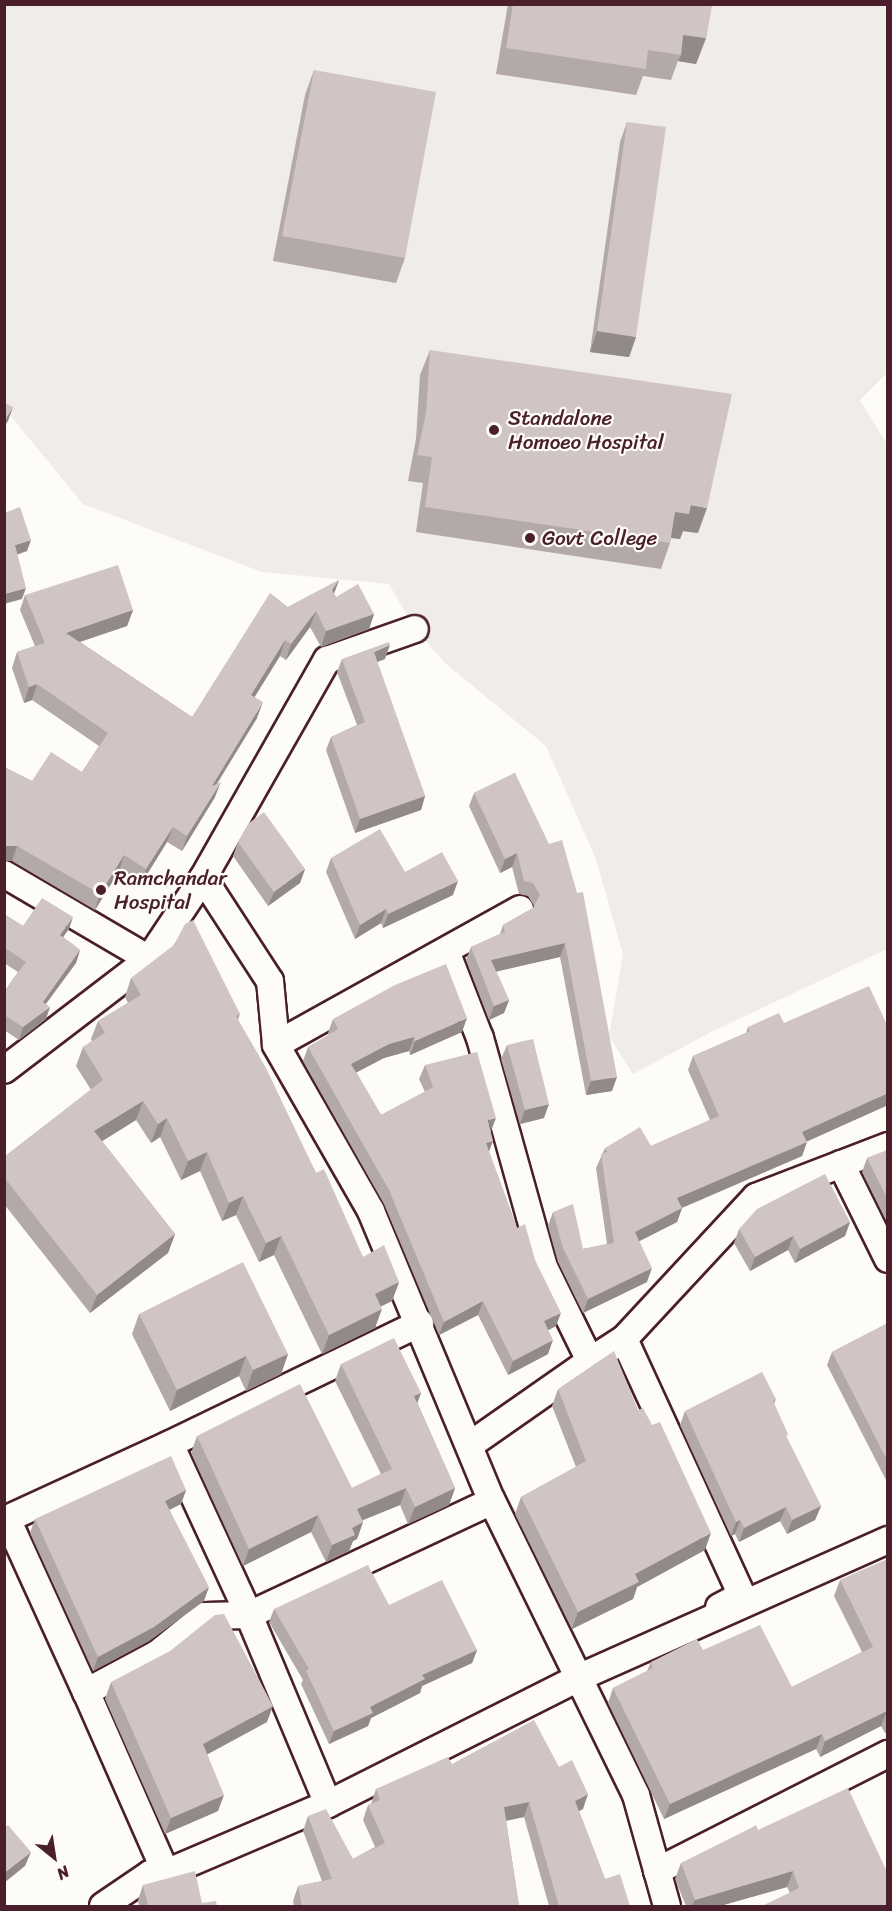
<!DOCTYPE html>
<html>
<head>
<meta charset="utf-8">
<style>
  body { margin:0 }
  #map { position:relative; width:892px; height:1911px; overflow:hidden; background:#fdfcf7; font-family:Sriracha,sans-serif }
  div>[style] { position:absolute }
  [style*='--x'] { left:calc(var(--x)*1px); top:calc(var(--y)*1px); width:calc(var(--w)*1px); rotate:calc(var(--a)*1deg) }
  .built>* { inset:0; background:#f0ece8 }
  .roads { filter:drop-shadow(2px 0 #4a1f2b) drop-shadow(-2px 0 #4a1f2b) drop-shadow(0 2px #4a1f2b) drop-shadow(0 -2px #4a1f2b) }
  .street>* { height:26px; margin:-13px; padding:0 13px; transform-origin:13px; border-radius:13px; background:#fdfcf7 }
  .wall>* { inset:0; background:#b3a9a9 }
  .shaded-wall>* { inset:0; background:#928a89 }
  .building>* { inset:0; background:#d0c5c4 }
  .dots>* { width:16px; height:16px; translate:-50% -50%; box-sizing:border-box; border:3px solid #fdfcf7; border-radius:50% }
  span { translate:-50% -50%; white-space:nowrap; text-align:center; line-height:1.15; -webkit-text-stroke:4.5px #fdfcf7; paint-order:stroke }
  .poi-label { font-size:21px; color:#4a1f2b }
  .left { translate:0 -50%; text-align:left }
  .frame { position:absolute; inset:0; border:6px solid #4a1f2b; pointer-events:none }
  .north { position:absolute; left:24px; top:1827px; width:60px; height:60px; -webkit-text-stroke:4px #fdfcf7; paint-order:stroke; rotate:150deg; font-size:16px; font-weight:700; line-height:24px; text-align:center; color:#4a1f2b }
  .north::after { content:''; display:block; margin:auto; width:21px; height:27px; background:#4a1f2b; clip-path:polygon(50% 0,100% 100%,50% 72%,0 100%) }
</style>
</head>
<body>
<div id="map">
  <div class="built">
    <div style="clip-path:polygon(5px 5px,883px 5px,888px 9px,887px 373px,860px 400px,888px 446px,887px 949px,713px 1031px,633px 1074px,609px 1036px,623px 954px,596px 859px,546px 746px,446px 664px,415px 629px,389px 584px,262px 572px,83px 504px,5px 409px)"></div>
  </div>
  <div class="roads">
    <div class="street">
      <div style="--x:4;--y:874;--w:168;--a:30.4"></div>
      <div style="--x:203;--y:878;--w:123;--a:57"></div>
      <div style="--x:270;--y:981;--w:64;--a:84.6"></div>
      <div style="--x:520;--y:909;--w:279;--a:150.9"></div>
      <div style="--x:276;--y:1045;--w:191;--a:60.2"></div>
      <div style="--x:371;--y:1211;--w:314;--a:67.4"></div>
      <div style="--x:492;--y:1501;--w:327;--a:63.9"></div>
      <div style="--x:636;--y:1795;--w:115;--a:74.4"></div>
      <div style="--x:446;--y:951;--w:93;--a:68.7"></div>
      <div style="--x:480;--y:1038;--w:238;--a:74.4"></div>
      <div style="--x:544;--y:1267;--w:105;--a:63.9"></div>
      <div style="--x:590;--y:1361;--w:40;--a:-32.9"></div>
      <div style="--x:624;--y:1339;--w:194;--a:-47.1"></div>
      <div style="--x:756;--y:1197;--w:142;--a:-21.1"></div>
      <div style="--x:4;--y:1070;--w:183;--a:-37.4"></div>
      <div style="--x:149;--y:959;--w:97;--a:-56.3"></div>
      <div style="--x:203;--y:878;--w:251;--a:-60.4"></div>
      <div style="--x:327;--y:660;--w:93;--a:-19.4"></div>
      <div style="--x:841;--y:1164;--w:106;--a:63.7"></div>
      <div style="--x:624;--y:1339;--w:282;--a:65.3"></div>
      <div style="--x:742;--y:1595;--w:26;--a:152"></div>
      <div style="--x:470;--y:1445;--w:146;--a:-35"></div>
      <div style="--x:86;--y:1692;--w:190;--a:-114.5"></div>
      <div style="--x:7;--y:1519;--w:179;--a:-24.7"></div>
      <div style="--x:328;--y:1804;--w:205;--a:-112.7"></div>
      <div style="--x:249;--y:1615;--w:188;--a:-114.8"></div>
      <div style="--x:170;--y:1444;--w:278;--a:-25.8"></div>
      <div style="--x:657;--y:1871;--w:259;--a:-26.9"></div>
      <div style="--x:166;--y:1873;--w:198;--a:-113.8"></div>
      <div style="--x:86;--y:1692;--w:81;--a:-28.2"></div>
      <div style="--x:157;--y:1654;--w:60;--a:-39"></div>
      <div style="--x:204;--y:1616;--w:45;--a:-1.3"></div>
      <div style="--x:249;--y:1615;--w:268;--a:-25.1"></div>
      <div style="--x:103;--y:1906;--w:57;--a:-34.2"></div>
      <div style="--x:150;--y:1874;--w:16;--a:-4"></div>
      <div style="--x:166;--y:1873;--w:176;--a:-23.1"></div>
      <div style="--x:328;--y:1804;--w:282;--a:-26.7"></div>
      <div style="--x:580;--y:1677;--w:337;--a:-24"></div>
    </div>
  </div>
  <div class="wall">
    <div style="clip-path:polygon(508px 4px,647px 5px,712px 4px,706px 38px,696px 64px,678px 61px,671px 80px,643px 76px,636px 95px,496px 74px)"></div>
    <div style="clip-path:polygon(314px 70px,405px 258px,396px 283px,273px 261px,305px 95px)"></div>
    <div style="clip-path:polygon(627px 122px,636px 337px,629px 357px,590px 352px,620px 142px)"></div>
    <div style="clip-path:polygon(430px 350px,698px 533px,683px 531px,680px 539px,671px 538px,670px 543px,661px 569px,416px 532px,423px 483px,408px 481px,416px 439px,420px 375px)"></div>
    <div style="clip-path:polygon(339px 580px,334px 594px,336px 597px,374px 614px,369px 629px,321px 647px,310px 627px,286px 660px,280px 656px,254px 697px,257px 718px,217px 784px,215px 797px,182px 851px,167px 842px,141px 884px,119px 871px,95px 910px,12px 861px,4px 861px,4px 767px,32px 781px,82px 772px,99px 746px,32px 700px,24px 703px,12px 668px,17px 652px,35px 646px,20px 610px,25px 595px,133px 610px,127px 626px,80px 642px,192px 717px,288px 607px)"></div>
    <div style="clip-path:polygon(342px 659px,385px 659px,377px 662px,425px 796px,421px 810px,355px 833px,326px 750px,331px 737px,357px 725px,337px 672px)"></div>
    <div style="clip-path:polygon(515px 773px,612px 1091px,586px 1095px,560px 957px,496px 971px,509px 1000px,504px 1013px,489px 1020px,466px 960px,471px 947px,500px 934px,503px 925px,533px 908px,534px 906px,528px 896px,519px 894px,512px 867px,500px 873px,469px 806px,474px 793px)"></div>
    <div style="clip-path:polygon(238px 842px,305px 869px,300px 883px,268px 906px,233px 856px)"></div>
    <div style="clip-path:polygon(331px 858px,405px 872px,453px 895px,383px 928px,381px 923px,355px 939px,326px 872px)"></div>
    <div style="clip-path:polygon(4px 914px,23px 926px,69px 929px,63px 937px,80px 950px,76px 963px,46px 1004px,46px 1019px,19px 1040px,4px 1030px,4px 992px,18px 972px,4px 963px)"></div>
    <div style="clip-path:polygon(131px 978px,240px 1014px,238px 1020px,316px 1173px,363px 1257px,399px 1282px,392px 1301px,381px 1306px,375px 1328px,322px 1354px,274px 1255px,259px 1262px,236px 1215px,222px 1221px,200px 1171px,181px 1180px,160px 1137px,151px 1143px,136px 1120px,102px 1141px,175px 1234px,168px 1253px,90px 1313px,4px 1204px,4px 1157px,91px 1090px,76px 1066px,83px 1047px,92px 1041px,91px 1039px,98px 1021px,128px 1003px,125px 997px)"></div>
    <div style="clip-path:polygon(333px 1019px,462px 1032px,410px 1055px,409px 1051px,384px 1058px,356px 1072px,381px 1115px,425px 1092px,419px 1079px,425px 1065px,491px 1131px,489px 1152px,517px 1228px,535px 1260px,556px 1326px,548px 1330px,548px 1354px,508px 1375px,478px 1315px,439px 1335px,384px 1204px,303px 1061px,308px 1047px,329px 1035px,328px 1033px)"></div>
    <div style="clip-path:polygon(784px 1023px,888px 1105px,807px 1141px,802px 1156px,682px 1208px,677px 1222px,639px 1241px,647px 1282px,583px 1313px,558px 1262px,548px 1226px,553px 1212px,583px 1249px,607px 1244px,596px 1168px,605px 1148px,651px 1146px,710px 1120px,688px 1070px,693px 1056px,746px 1033px,748px 1027px)"></div>
    <div style="clip-path:polygon(507px 1045px,544px 1118px,520px 1124px,501px 1059px)"></div>
    <div style="clip-path:polygon(888px 1150px,888px 1224px,862px 1172px,867px 1158px)"></div>
    <div style="clip-path:polygon(850px 1222px,845px 1236px,795px 1263px,788px 1250px,750px 1271px,734px 1243px,739px 1229px)"></div>
    <div style="clip-path:polygon(139px 1314px,288px 1354px,281px 1374px,246px 1391px,239px 1376px,170px 1411px,132px 1334px)"></div>
    <div style="clip-path:polygon(888px 1323px,888px 1484px,827px 1365px,832px 1352px)"></div>
    <div style="clip-path:polygon(341px 1364px,421px 1393px,417px 1402px,455px 1488px,449px 1505px,408px 1524px,400px 1505px,363px 1520px,363px 1522px,357px 1539px,353px 1541px,349px 1551px,326px 1562px,311px 1532px,243px 1566px,191px 1453px,197px 1436px,352px 1488px,381px 1474px,335px 1381px)"></div>
    <div style="clip-path:polygon(558px 1389px,638px 1410px,705px 1550px,637px 1587px,633px 1599px,572px 1629px,515px 1514px,521px 1497px,576px 1467px,552px 1406px)"></div>
    <div style="clip-path:polygon(776px 1399px,774px 1404px,787px 1438px,821px 1506px,815px 1520px,787px 1534px,780px 1521px,739px 1542px,735px 1534px,731px 1536px,680px 1425px,685px 1411px)"></div>
    <div style="clip-path:polygon(186px 1490px,181px 1504px,169px 1510px,204px 1601px,149px 1641px,93px 1671px,30px 1533px,35px 1519px)"></div>
    <div style="clip-path:polygon(888px 1559px,888px 1732px,885px 1733px,881px 1726px,820px 1757px,816px 1749px,664px 1819px,608px 1703px,613px 1688px,647px 1671px,651px 1662px,703px 1650px,792px 1687px,862px 1652px,834px 1596px,840px 1580px)"></div>
    <div style="clip-path:polygon(389px 1605px,477px 1650px,472px 1663px,422px 1686px,420px 1693px,371px 1718px,368px 1726px,329px 1744px,301px 1684px,303px 1680px,269px 1622px,274px 1609px)"></div>
    <div style="clip-path:polygon(111px 1682px,267px 1722px,207px 1754px,218px 1811px,165px 1834px,105px 1699px)"></div>
    <div style="clip-path:polygon(452px 1764px,559px 1767px,583px 1809px,579px 1811px,605px 1879px,630px 1906px,549px 1906px,524px 1817px,506px 1821px,519px 1906px,294px 1906px,293px 1901px,298px 1886px,322px 1881px,303px 1831px,308px 1816px,353px 1859px,375px 1847px,363px 1820px,368px 1805px,371px 1804px,376px 1789px)"></div>
    <div style="clip-path:polygon(758px 1830px,888px 1874px,790px 1893px,787px 1887px,720px 1906px,686px 1906px,675px 1879px,681px 1863px)"></div>
    <div style="clip-path:polygon(143px 1885px,202px 1903px,217px 1906px,139px 1906px,138px 1900px)"></div>
  </div>
  <div class="shaded-wall">
    <div style="clip-path:polygon(683px 35px,706px 38px,696px 64px,678px 61px,681px 55px)"></div>
    <div style="clip-path:polygon(597px 331px,636px 337px,629px 357px,590px 352px)"></div>
    <div style="clip-path:polygon(13px 407px,8px 421px,4px 427px,4px 421px)"></div>
    <div style="clip-path:polygon(691px 505px,707px 508px,698px 533px,683px 531px,680px 539px,665px 537px,675px 512px)"></div>
    <div style="clip-path:polygon(31px 540px,27px 551px,11px 557px,15px 545px)"></div>
    <div style="clip-path:polygon(339px 580px,333px 596px,332px 590px)"></div>
    <div style="clip-path:polygon(26px 588px,22px 599px,4px 604px,4px 594px)"></div>
    <div style="clip-path:polygon(133px 610px,127px 626px,61px 648px,66px 633px)"></div>
    <div style="clip-path:polygon(316px 611px,310px 627px,286px 660px,291px 644px)"></div>
    <div style="clip-path:polygon(374px 614px,369px 629px,321px 647px,326px 631px)"></div>
    <div style="clip-path:polygon(285px 640px,280px 656px,246px 711px,251px 695px)"></div>
    <div style="clip-path:polygon(390px 645px,385px 659px,369px 665px,374px 652px)"></div>
    <div style="clip-path:polygon(37px 684px,32px 700px,24px 703px,29px 687px)"></div>
    <div style="clip-path:polygon(263px 702px,257px 718px,206px 801px,212px 786px)"></div>
    <div style="clip-path:polygon(221px 782px,215px 797px,182px 851px,187px 836px)"></div>
    <div style="clip-path:polygon(425px 796px,421px 810px,355px 833px,360px 819px)"></div>
    <div style="clip-path:polygon(173px 827px,167px 842px,141px 884px,146px 869px)"></div>
    <div style="clip-path:polygon(4px 846px,17px 846px,12px 861px,4px 861px)"></div>
    <div style="clip-path:polygon(517px 853px,512px 867px,500px 873px,505px 859px)"></div>
    <div style="clip-path:polygon(124px 855px,119px 871px,95px 910px,100px 894px)"></div>
    <div style="clip-path:polygon(305px 869px,300px 883px,268px 906px,274px 892px)"></div>
    <div style="clip-path:polygon(458px 881px,453px 895px,383px 928px,388px 914px)"></div>
    <div style="clip-path:polygon(386px 909px,381px 923px,355px 939px,360px 925px)"></div>
    <div style="clip-path:polygon(73px 917px,69px 929px,55px 948px,60px 935px)"></div>
    <div style="clip-path:polygon(565px 943px,560px 957px,486px 974px,491px 960px)"></div>
    <div style="clip-path:polygon(80px 950px,76px 963px,38px 1014px,43px 1002px)"></div>
    <div style="clip-path:polygon(509px 1000px,504px 1013px,489px 1020px,494px 1006px)"></div>
    <div style="clip-path:polygon(50px 1007px,46px 1019px,19px 1040px,23px 1027px)"></div>
    <div style="clip-path:polygon(467px 1018px,462px 1032px,410px 1055px,415px 1041px)"></div>
    <div style="clip-path:polygon(414px 1037px,409px 1051px,384px 1058px,346px 1078px,351px 1064px,389px 1044px)"></div>
    <div style="clip-path:polygon(617px 1077px,612px 1091px,586px 1095px,591px 1081px)"></div>
    <div style="clip-path:polygon(888px 1093px,888px 1105px,797px 1146px,802px 1132px)"></div>
    <div style="clip-path:polygon(143px 1101px,136px 1120px,88px 1150px,94px 1131px)"></div>
    <div style="clip-path:polygon(549px 1104px,544px 1118px,520px 1124px,525px 1110px)"></div>
    <div style="clip-path:polygon(167px 1118px,160px 1137px,151px 1143px,158px 1124px)"></div>
    <div style="clip-path:polygon(496px 1118px,491px 1131px,488px 1120px)"></div>
    <div style="clip-path:polygon(493px 1141px,488px 1154px,486px 1143px)"></div>
    <div style="clip-path:polygon(807px 1142px,802px 1156px,672px 1212px,677px 1198px)"></div>
    <div style="clip-path:polygon(207px 1152px,200px 1171px,181px 1180px,188px 1161px)"></div>
    <div style="clip-path:polygon(243px 1196px,236px 1215px,222px 1221px,229px 1203px)"></div>
    <div style="clip-path:polygon(682px 1208px,677px 1222px,630px 1246px,635px 1232px)"></div>
    <div style="clip-path:polygon(850px 1222px,845px 1236px,795px 1263px,800px 1249px)"></div>
    <div style="clip-path:polygon(175px 1234px,168px 1253px,90px 1313px,97px 1295px)"></div>
    <div style="clip-path:polygon(281px 1236px,274px 1255px,259px 1262px,266px 1243px)"></div>
    <div style="clip-path:polygon(793px 1236px,788px 1250px,750px 1271px,755px 1257px)"></div>
    <div style="clip-path:polygon(652px 1268px,647px 1282px,583px 1313px,588px 1299px)"></div>
    <div style="clip-path:polygon(399px 1282px,392px 1301px,368px 1313px,375px 1294px)"></div>
    <div style="clip-path:polygon(483px 1301px,478px 1315px,439px 1335px,444px 1322px)"></div>
    <div style="clip-path:polygon(382px 1309px,375px 1328px,322px 1354px,329px 1335px)"></div>
    <div style="clip-path:polygon(561px 1313px,556px 1326px,539px 1335px,544px 1321px)"></div>
    <div style="clip-path:polygon(553px 1340px,548px 1354px,508px 1375px,513px 1361px)"></div>
    <div style="clip-path:polygon(288px 1354px,281px 1374px,246px 1391px,253px 1370px)"></div>
    <div style="clip-path:polygon(246px 1356px,239px 1376px,170px 1411px,177px 1390px)"></div>
    <div style="clip-path:polygon(421px 1393px,415px 1409px,414px 1396px)"></div>
    <div style="clip-path:polygon(406px 1488px,400px 1505px,351px 1525px,357px 1509px)"></div>
    <div style="clip-path:polygon(455px 1488px,449px 1505px,408px 1524px,415px 1507px)"></div>
    <div style="clip-path:polygon(186px 1490px,181px 1504px,159px 1515px,165px 1501px)"></div>
    <div style="clip-path:polygon(821px 1506px,815px 1520px,787px 1534px,792px 1520px)"></div>
    <div style="clip-path:polygon(786px 1507px,780px 1521px,739px 1542px,744px 1528px)"></div>
    <div style="clip-path:polygon(318px 1515px,311px 1532px,243px 1566px,249px 1549px)"></div>
    <div style="clip-path:polygon(740px 1520px,735px 1534px,731px 1536px,736px 1522px)"></div>
    <div style="clip-path:polygon(363px 1522px,357px 1539px,353px 1541px,349px 1551px,326px 1562px,332px 1545px,352px 1528px)"></div>
    <div style="clip-path:polygon(711px 1533px,705px 1550px,637px 1587px,633px 1599px,572px 1629px,578px 1612px,635px 1574px)"></div>
    <div style="clip-path:polygon(209px 1587px,204px 1601px,149px 1641px,93px 1671px,98px 1657px)"></div>
    <div style="clip-path:polygon(477px 1650px,472px 1663px,422px 1686px,420px 1693px,371px 1718px,368px 1726px,329px 1744px,334px 1731px,370px 1707px,422px 1675px)"></div>
    <div style="clip-path:polygon(273px 1706px,267px 1722px,197px 1760px,203px 1744px)"></div>
    <div style="clip-path:polygon(887px 1711px,881px 1726px,820px 1757px,825px 1741px)"></div>
    <div style="clip-path:polygon(822px 1734px,816px 1749px,664px 1819px,670px 1804px)"></div>
    <div style="clip-path:polygon(588px 1794px,583px 1809px,570px 1816px,575px 1801px)"></div>
    <div style="clip-path:polygon(224px 1795px,218px 1811px,165px 1834px,171px 1818px)"></div>
    <div style="clip-path:polygon(529px 1802px,524px 1817px,499px 1822px,504px 1807px)"></div>
    <div style="clip-path:polygon(31px 1852px,25px 1866px,4px 1883px,4px 1873px)"></div>
    <div style="clip-path:polygon(793px 1871px,787px 1887px,720px 1906px,692px 1906px,695px 1900px)"></div>
  </div>
  <div class="building">
    <div style="clip-path:polygon(513px 4px,644px 4px,651px 6px,652px 4px,712px 4px,706px 38px,683px 35px,681px 55px,648px 50px,646px 69px,506px 48px)"></div>
    <div style="clip-path:polygon(314px 70px,436px 92px,405px 258px,282px 236px)"></div>
    <div style="clip-path:polygon(627px 122px,666px 127px,636px 337px,597px 331px)"></div>
    <div style="clip-path:polygon(430px 350px,732px 394px,707px 508px,691px 505px,689px 514px,675px 512px,670px 543px,425px 507px,432px 457px,417px 455px,426px 413px)"></div>
    <div style="clip-path:polygon(4px 403px,13px 407px,4px 421px)"></div>
    <div style="clip-path:polygon(20px 507px,31px 540px,15px 545px,26px 588px,4px 594px,4px 513px)"></div>
    <div style="clip-path:polygon(118px 565px,133px 610px,66px 633px,192px 717px,270px 593px,288px 607px,339px 580px,332px 590px,336px 597px,358px 584px,374px 614px,326px 631px,316px 611px,291px 644px,285px 640px,251px 695px,263px 702px,212px 786px,221px 782px,187px 836px,173px 827px,146px 869px,124px 855px,100px 894px,17px 846px,4px 846px,4px 767px,32px 781px,51px 752px,82px 772px,108px 733px,37px 684px,29px 687px,17px 652px,45px 643px,25px 595px)"></div>
    <div style="clip-path:polygon(389px 642px,390px 645px,374px 652px,425px 796px,360px 819px,331px 737px,365px 722px,342px 659px)"></div>
    <div style="clip-path:polygon(515px 773px,549px 844px,562px 840px,577px 893px,583px 892px,617px 1077px,591px 1081px,565px 943px,491px 960px,509px 1000px,494px 1006px,471px 947px,505px 932px,503px 925px,533px 908px,540px 895px,533px 883px,524px 881px,517px 853px,505px 859px,474px 793px)"></div>
    <div style="clip-path:polygon(264px 812px,305px 869px,274px 892px,238px 842px,249px 823px)"></div>
    <div style="clip-path:polygon(380px 829px,405px 872px,442px 852px,458px 881px,388px 914px,386px 909px,360px 925px,331px 858px)"></div>
    <div style="clip-path:polygon(42px 898px,73px 917px,60px 935px,80px 950px,43px 1002px,50px 1007px,23px 1027px,4px 1015px,4px 992px,26px 962px,4px 947px,4px 914px,23px 926px)"></div>
    <div style="clip-path:polygon(193px 920px,240px 1014px,236px 1016px,266px 1068px,316px 1173px,324px 1169px,363px 1257px,384px 1245px,399px 1282px,375px 1294px,382px 1309px,329px 1335px,281px 1236px,266px 1243px,243px 1196px,229px 1203px,207px 1152px,188px 1161px,167px 1118px,158px 1124px,143px 1101px,94px 1131px,175px 1234px,97px 1295px,4px 1177px,4px 1157px,103px 1080px,83px 1047px,105px 1033px,98px 1021px,141px 995px,131px 978px,174px 945px,185px 924px)"></div>
    <div style="clip-path:polygon(446px 964px,467px 1018px,415px 1041px,414px 1037px,389px 1044px,351px 1064px,381px 1115px,433px 1087px,425px 1065px,477px 1052px,496px 1118px,488px 1120px,493px 1141px,486px 1143px,517px 1228px,525px 1224px,535px 1260px,561px 1313px,544px 1321px,553px 1340px,513px 1361px,483px 1301px,444px 1322px,389px 1190px,308px 1047px,338px 1029px,333px 1019px,395px 985px)"></div>
    <div style="clip-path:polygon(869px 986px,888px 1027px,888px 1093px,802px 1132px,807px 1142px,677px 1198px,682px 1208px,635px 1232px,652px 1268px,588px 1299px,563px 1248px,553px 1212px,573px 1204px,583px 1249px,614px 1243px,601px 1154px,607px 1152px,605px 1148px,640px 1127px,651px 1146px,719px 1116px,693px 1056px,750px 1031px,748px 1027px,779px 1013px,784px 1023px)"></div>
    <div style="clip-path:polygon(533px 1039px,549px 1104px,525px 1110px,507px 1045px)"></div>
    <div style="clip-path:polygon(888px 1150px,888px 1200px,867px 1158px)"></div>
    <div style="clip-path:polygon(825px 1174px,850px 1222px,800px 1249px,793px 1236px,755px 1257px,739px 1229px,757px 1209px)"></div>
    <div style="clip-path:polygon(243px 1262px,288px 1354px,253px 1370px,246px 1356px,177px 1390px,139px 1314px)"></div>
    <div style="clip-path:polygon(888px 1323px,888px 1462px,832px 1352px)"></div>
    <div style="clip-path:polygon(394px 1338px,421px 1393px,414px 1396px,455px 1488px,415px 1507px,406px 1488px,357px 1509px,363px 1522px,352px 1528px,355px 1535px,332px 1545px,318px 1515px,249px 1549px,197px 1436px,300px 1384px,352px 1488px,392px 1469px,341px 1364px)"></div>
    <div style="clip-path:polygon(614px 1351px,638px 1410px,643px 1408px,652px 1425px,660px 1422px,711px 1533px,635px 1574px,639px 1582px,578px 1612px,521px 1497px,586px 1461px,558px 1389px)"></div>
    <div style="clip-path:polygon(762px 1372px,776px 1399px,773px 1401px,788px 1434px,786px 1436px,821px 1506px,792px 1520px,786px 1507px,744px 1528px,740px 1520px,736px 1522px,685px 1411px)"></div>
    <div style="clip-path:polygon(171px 1456px,186px 1490px,165px 1501px,209px 1587px,154px 1627px,98px 1657px,35px 1519px)"></div>
    <div style="clip-path:polygon(888px 1559px,888px 1712px,887px 1711px,825px 1741px,822px 1734px,670px 1804px,613px 1688px,653px 1668px,651px 1662px,697px 1639px,703px 1650px,760px 1625px,792px 1687px,873px 1647px,840px 1580px)"></div>
    <div style="clip-path:polygon(368px 1565px,389px 1605px,442px 1580px,477px 1650px,422px 1675px,425px 1679px,370px 1707px,373px 1713px,334px 1731px,306px 1671px,309px 1669px,274px 1609px)"></div>
    <div style="clip-path:polygon(224px 1614px,273px 1706px,203px 1744px,224px 1795px,171px 1818px,111px 1682px,170px 1651px,215px 1615px)"></div>
    <div style="clip-path:polygon(534px 1720px,559px 1767px,572px 1760px,588px 1794px,575px 1801px,605px 1879px,620px 1874px,630px 1906px,559px 1906px,529px 1802px,504px 1807px,519px 1906px,302px 1906px,298px 1886px,332px 1879px,308px 1816px,326px 1809px,353px 1859px,385px 1843px,368px 1805px,380px 1800px,376px 1789px,448px 1757px,452px 1764px)"></div>
    <div style="clip-path:polygon(848px 1788px,888px 1874px,888px 1906px,762px 1906px,799px 1888px,793px 1871px,695px 1900px,681px 1863px,751px 1828px,756px 1825px,758px 1830px)"></div>
    <div style="clip-path:polygon(8px 1825px,31px 1852px,4px 1873px,4px 1828px)"></div>
    <div style="clip-path:polygon(195px 1871px,202px 1903px,216px 1901px,217px 1906px,148px 1906px,143px 1885px)"></div>
  </div>
  <div class="dots">
    <div style="left:494px;top:430px;background:#4a1f2b"></div>
    <div style="left:530px;top:538px;background:#4a1f2b"></div>
    <div style="left:101px;top:890px;background:#4a1f2b"></div>
  </div>
  <div class="poi-label">
    <span class="left" style="left:508px;top:430px">Standalone<br>Homoeo Hospital</span>
    <span class="left" style="left:542px;top:538px">Govt College</span>
    <span class="left" style="left:114px;top:890px">Ramchandar<br>Hospital</span>
  </div>
  <div class="frame"></div>
  <div class="north">N</div>
</div>
</body>
</html>
